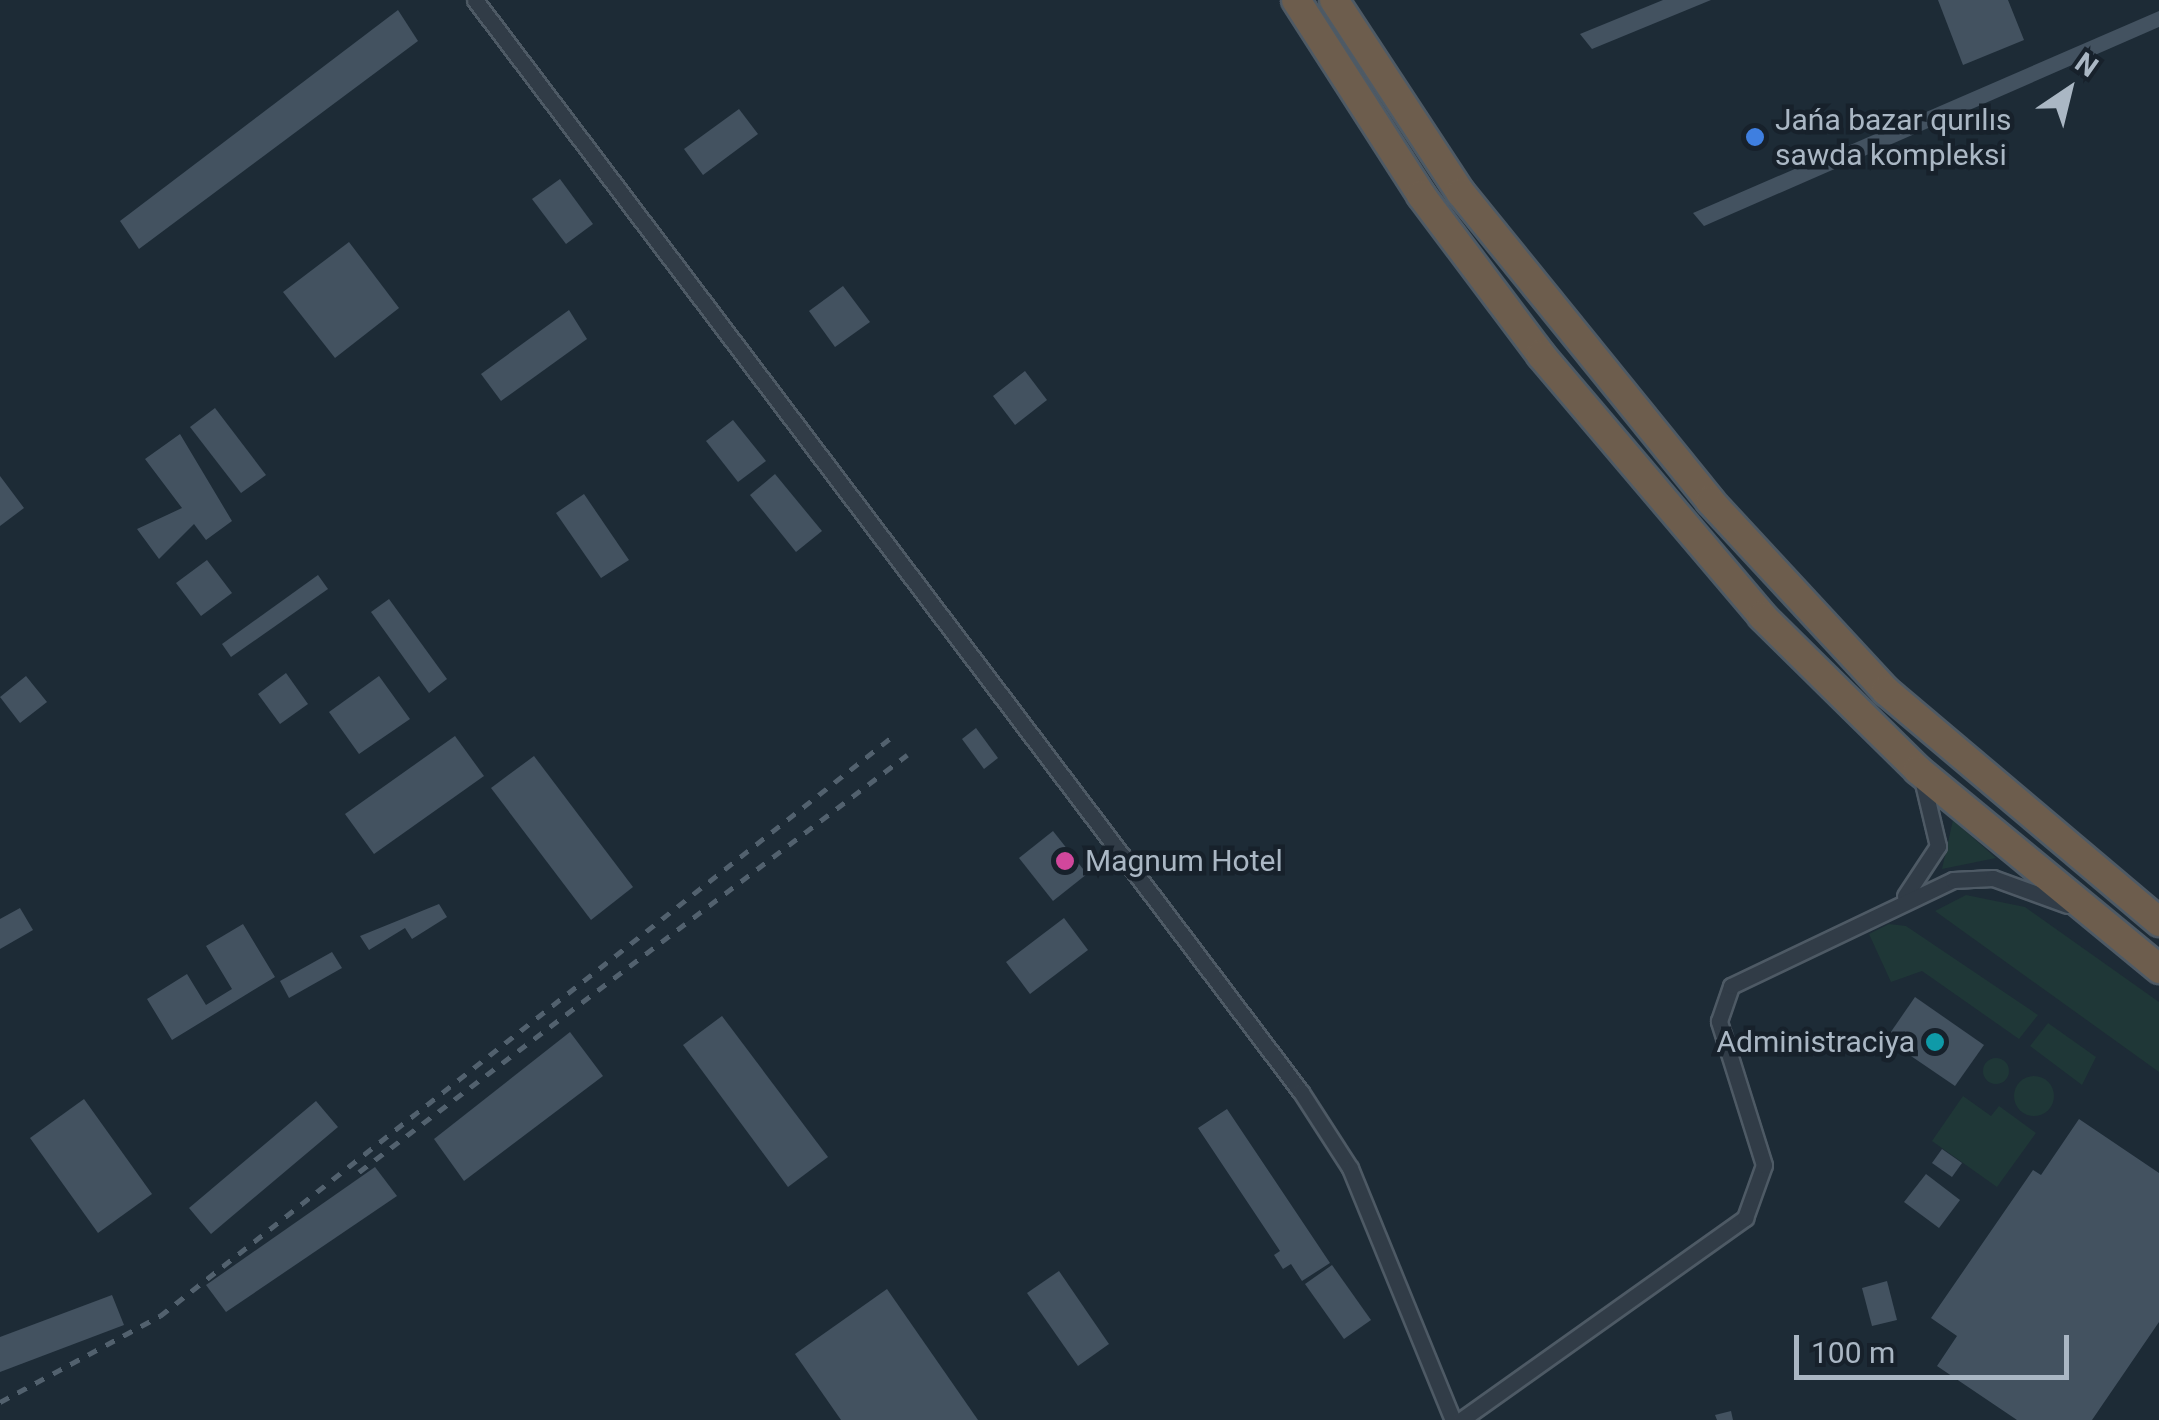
<!DOCTYPE html>
<html>
<head>
<meta charset="utf-8">
<style>
  body { margin:0 }
  #map { position:relative; width:2159px; height:1420px; overflow:hidden; background:#1d2b36; font-family:Roboto,sans-serif }
  div>[style] { position:absolute }
  [style*='--x'] { left:calc(var(--x)*1px); top:calc(var(--y)*1px); width:calc(var(--w)*1px); rotate:calc(var(--a)*1deg) }
  .green>* { inset:0; background:#1f3737 }
  .round { border-radius:50% }
  .building>* { inset:0; background:#435260 }
  .roads { filter:drop-shadow(2px 0 #4e5a65) drop-shadow(-2px 0 #4e5a65) drop-shadow(0 2px #4e5a65) drop-shadow(0 -2px #4e5a65) }
  .street>* { height:15px; margin:-7.5px; padding:0 7.5px; transform-origin:7.5px; border-radius:7.5px; background:#313c47 }
  .highway>* { height:28px; margin:-14px; padding:0 14px; transform-origin:14px; border-radius:14px; background:#6d5d4d }
  .rail>* { height:5px; margin-top:-2.5px; transform-origin:0; background:repeating-linear-gradient(90deg,#52616e 0 10px,transparent 0 20px) }
  .dots>* { width:28px; height:28px; translate:-50% -50%; box-sizing:border-box; border:5px solid #17212b; border-radius:50% }
  span { translate:-50% -50%; white-space:nowrap; text-align:center; line-height:1.15; -webkit-text-stroke:9px #17212b; paint-order:stroke }
  .poi-label { font-size:30px; color:#aab7c4 }
  .left { translate:0 -50%; text-align:left }
  .right { translate:-100% -50%; text-align:right }
  .north { position:absolute; left:2019px; top:40px; width:100px; height:100px; -webkit-text-stroke:8px #17212b; paint-order:stroke; rotate:35deg; font-size:28px; font-weight:700; line-height:40px; text-align:center; color:#aab7c4 }
  .north::after { content:''; display:block; margin:auto; width:35px; height:45px; background:#aab7c4; clip-path:polygon(50% 0,100% 100%,50% 72%,0 100%) }
  .scale { position:absolute; left:1794px; top:1335px; width:275px; height:45px; box-sizing:border-box; border:5px solid #aab7c4; border-top:0; padding-left:12px; font-size:30px; line-height:35px; white-space:nowrap; color:#aab7c4; -webkit-text-stroke:8px #17212b; paint-order:stroke }
</style>
</head>
<body>
<div id="map">
  <div class="green">
    <div style="clip-path:polygon(1953px 820px,1996px 858px,1942px 869px)"></div>
    <div style="clip-path:polygon(1966px 895px,2025px 907px,2159px 1002px,2159px 1072px,1935px 911px)"></div>
    <div style="clip-path:polygon(1889px 924px,1906px 926px,2038px 1015px,2019px 1039px,1922px 971px,1891px 982px,1869px 934px)"></div>
    <div style="clip-path:polygon(2048px 1023px,2096px 1057px,2082px 1085px,2030px 1046px)"></div>
    <div class="round" style="left:1983px;top:1058px;width:26px;height:26px"></div>
    <div class="round" style="left:2014px;top:1076px;width:40px;height:40px"></div>
    <div style="clip-path:polygon(1963px 1096px,1991px 1116px,1999px 1106px,2036px 1133px,1997px 1187px,1932px 1141px)"></div>
  </div>
  <div class="building">
    <div style="clip-path:polygon(1663px 0,1711px 0,1592px 49px,1580px 34px)"></div>
    <div style="clip-path:polygon(1938px 0,2008px 0,2024px 40px,1963px 65px)"></div>
    <div style="clip-path:polygon(398px 10px,418px 41px,139px 249px,120px 221px)"></div>
    <div style="clip-path:polygon(2159px 11px,2159px 27px,1704px 226px,1693px 213px)"></div>
    <div style="clip-path:polygon(739px 109px,758px 134px,703px 175px,684px 149px)"></div>
    <div style="clip-path:polygon(560px 179px,593px 224px,566px 244px,532px 199px)"></div>
    <div style="clip-path:polygon(349px 242px,399px 308px,335px 358px,283px 292px)"></div>
    <div style="clip-path:polygon(843px 286px,870px 322px,835px 347px,809px 311px)"></div>
    <div style="clip-path:polygon(569px 310px,587px 339px,501px 401px,481px 374px)"></div>
    <div style="clip-path:polygon(1025px 371px,1047px 400px,1015px 425px,993px 396px)"></div>
    <div style="clip-path:polygon(215px 408px,266px 475px,241px 493px,190px 427px)"></div>
    <div style="clip-path:polygon(733px 420px,766px 461px,738px 482px,706px 441px)"></div>
    <div style="clip-path:polygon(180px 434px,232px 521px,206px 540px,194px 524px,159px 559px,137px 529px,182px 508px,145px 459px)"></div>
    <div style="clip-path:polygon(775px 474px,822px 531px,796px 552px,750px 495px)"></div>
    <div style="clip-path:polygon(0 476px,24px 508px,0 526px)"></div>
    <div style="clip-path:polygon(584px 494px,629px 560px,601px 578px,556px 513px)"></div>
    <div style="clip-path:polygon(207px 560px,232px 593px,201px 616px,176px 583px)"></div>
    <div style="clip-path:polygon(318px 575px,328px 589px,231px 657px,222px 644px)"></div>
    <div style="clip-path:polygon(389px 599px,447px 679px,429px 693px,371px 612px)"></div>
    <div style="clip-path:polygon(286px 673px,308px 704px,280px 724px,258px 694px)"></div>
    <div style="clip-path:polygon(26px 676px,47px 702px,20px 723px,0 697px)"></div>
    <div style="clip-path:polygon(379px 676px,410px 719px,359px 754px,329px 712px)"></div>
    <div style="clip-path:polygon(976px 728px,998px 758px,984px 769px,962px 739px)"></div>
    <div style="clip-path:polygon(455px 736px,484px 776px,374px 854px,345px 814px)"></div>
    <div style="clip-path:polygon(534px 756px,633px 887px,591px 920px,491px 788px)"></div>
    <div style="clip-path:polygon(1053px 831px,1087px 874px,1053px 901px,1019px 858px)"></div>
    <div style="clip-path:polygon(439px 904px,447px 917px,412px 939px,405px 928px,369px 950px,360px 936px)"></div>
    <div style="clip-path:polygon(20px 908px,33px 930px,0 949px,0 919px)"></div>
    <div style="clip-path:polygon(1064px 918px,1088px 950px,1030px 994px,1006px 962px)"></div>
    <div style="clip-path:polygon(243px 924px,275px 977px,172px 1040px,147px 999px,187px 974px,206px 1005px,232px 989px,206px 946px)"></div>
    <div style="clip-path:polygon(332px 952px,342px 968px,289px 998px,280px 981px)"></div>
    <div style="clip-path:polygon(1915px 997px,1984px 1045px,1955px 1086px,1886px 1039px)"></div>
    <div style="clip-path:polygon(722px 1016px,828px 1157px,788px 1187px,683px 1045px)"></div>
    <div style="clip-path:polygon(570px 1032px,603px 1076px,464px 1181px,434px 1139px)"></div>
    <div style="clip-path:polygon(84px 1099px,152px 1194px,98px 1233px,30px 1138px)"></div>
    <div style="clip-path:polygon(316px 1101px,338px 1127px,211px 1234px,189px 1208px)"></div>
    <div style="clip-path:polygon(1227px 1109px,1330px 1263px,1302px 1281px,1291px 1264px,1283px 1269px,1274px 1255px,1280px 1251px,1198px 1128px)"></div>
    <div style="clip-path:polygon(2079px 1119px,2159px 1173px,2159px 1322px,2092px 1420px,2017px 1420px,1937px 1366px,1957px 1336px,1931px 1318px,2033px 1170px,2041px 1175px)"></div>
    <div style="clip-path:polygon(1942px 1149px,1962px 1163px,1952px 1177px,1932px 1163px)"></div>
    <div style="clip-path:polygon(375px 1167px,397px 1196px,226px 1312px,206px 1285px)"></div>
    <div style="clip-path:polygon(1926px 1174px,1960px 1200px,1939px 1228px,1904px 1202px)"></div>
    <div style="clip-path:polygon(1332px 1265px,1371px 1320px,1344px 1339px,1305px 1284px)"></div>
    <div style="clip-path:polygon(1059px 1271px,1109px 1344px,1078px 1366px,1027px 1293px)"></div>
    <div style="clip-path:polygon(1887px 1281px,1897px 1320px,1872px 1326px,1862px 1288px)"></div>
    <div style="clip-path:polygon(887px 1289px,978px 1420px,841px 1420px,795px 1354px)"></div>
    <div style="clip-path:polygon(112px 1295px,124px 1325px,0 1372px,0 1337px)"></div>
    <div style="clip-path:polygon(1731px 1411px,1733px 1420px,1717px 1420px,1715px 1415px)"></div>
  </div>
  <div class="roads">
    <div class="street">
      <div style="--x:475;--y:0;--w:1369;--a:52.9"></div>
      <div style="--x:1301;--y:1092;--w:90;--a:57.2"></div>
      <div style="--x:1350;--y:1168;--w:272;--a:67.8"></div>
      <div style="--x:1905;--y:896;--w:60;--a:-56.6"></div>
      <div style="--x:1938;--y:846;--w:65;--a:-103.4"></div>
      <div style="--x:1461;--y:1420;--w:349;--a:-35.4"></div>
      <div style="--x:1745;--y:1218;--w:56;--a:-70.3"></div>
      <div style="--x:1764;--y:1165;--w:151;--a:-107.4"></div>
      <div style="--x:1719;--y:1021;--w:37;--a:-71"></div>
      <div style="--x:1731;--y:986;--w:246;--a:-25.5"></div>
      <div style="--x:1953;--y:880;--w:40;--a:-2.9"></div>
      <div style="--x:1993;--y:878;--w:79;--a:20"></div>
    </div>
    <div class="highway">
      <div style="--x:1296;--y:0;--w:232;--a:57.3"></div>
      <div style="--x:1421;--y:195;--w:200;--a:53.1"></div>
      <div style="--x:1541;--y:355;--w:342;--a:49.7"></div>
      <div style="--x:1762;--y:616;--w:219;--a:44.6"></div>
      <div style="--x:1918;--y:770;--w:313;--a:39.5"></div>
      <div style="--x:1334;--y:0;--w:231;--a:56.7"></div>
      <div style="--x:1461;--y:193;--w:396;--a:51"></div>
      <div style="--x:1710;--y:501;--w:259;--a:47.2"></div>
      <div style="--x:1886;--y:691;--w:358;--a:40.2"></div>
    </div>
  </div>
  <div class="rail">
    <div style="--x:359;--y:1172;--w:689;--a:-37.27"></div>
    <div style="--x:0;--y:1402;--w:182;--a:-28.3"></div>
    <div style="--x:160;--y:1316;--w:935;--a:-38.35"></div>
  </div>
  <div class="dots">
    <div style="left:1755px;top:137px;background:#3f7fe0"></div>
    <div style="left:1065px;top:861px;background:#d1479c"></div>
    <div style="left:1935px;top:1042px;background:#0f9aa8"></div>
  </div>
  <div class="poi-label">
    <span class="left" style="left:1775px;top:137px">Jańa bazar qurılıs<br>sawda kompleksi</span>
    <span class="left" style="left:1085px;top:861px">Magnum Hotel</span>
    <span class="right" style="left:1915px;top:1042px">Administraciya</span>
  </div>
  <div class="north">N</div>
  <div class="scale">100 m</div>
</div>
</body>
</html>
